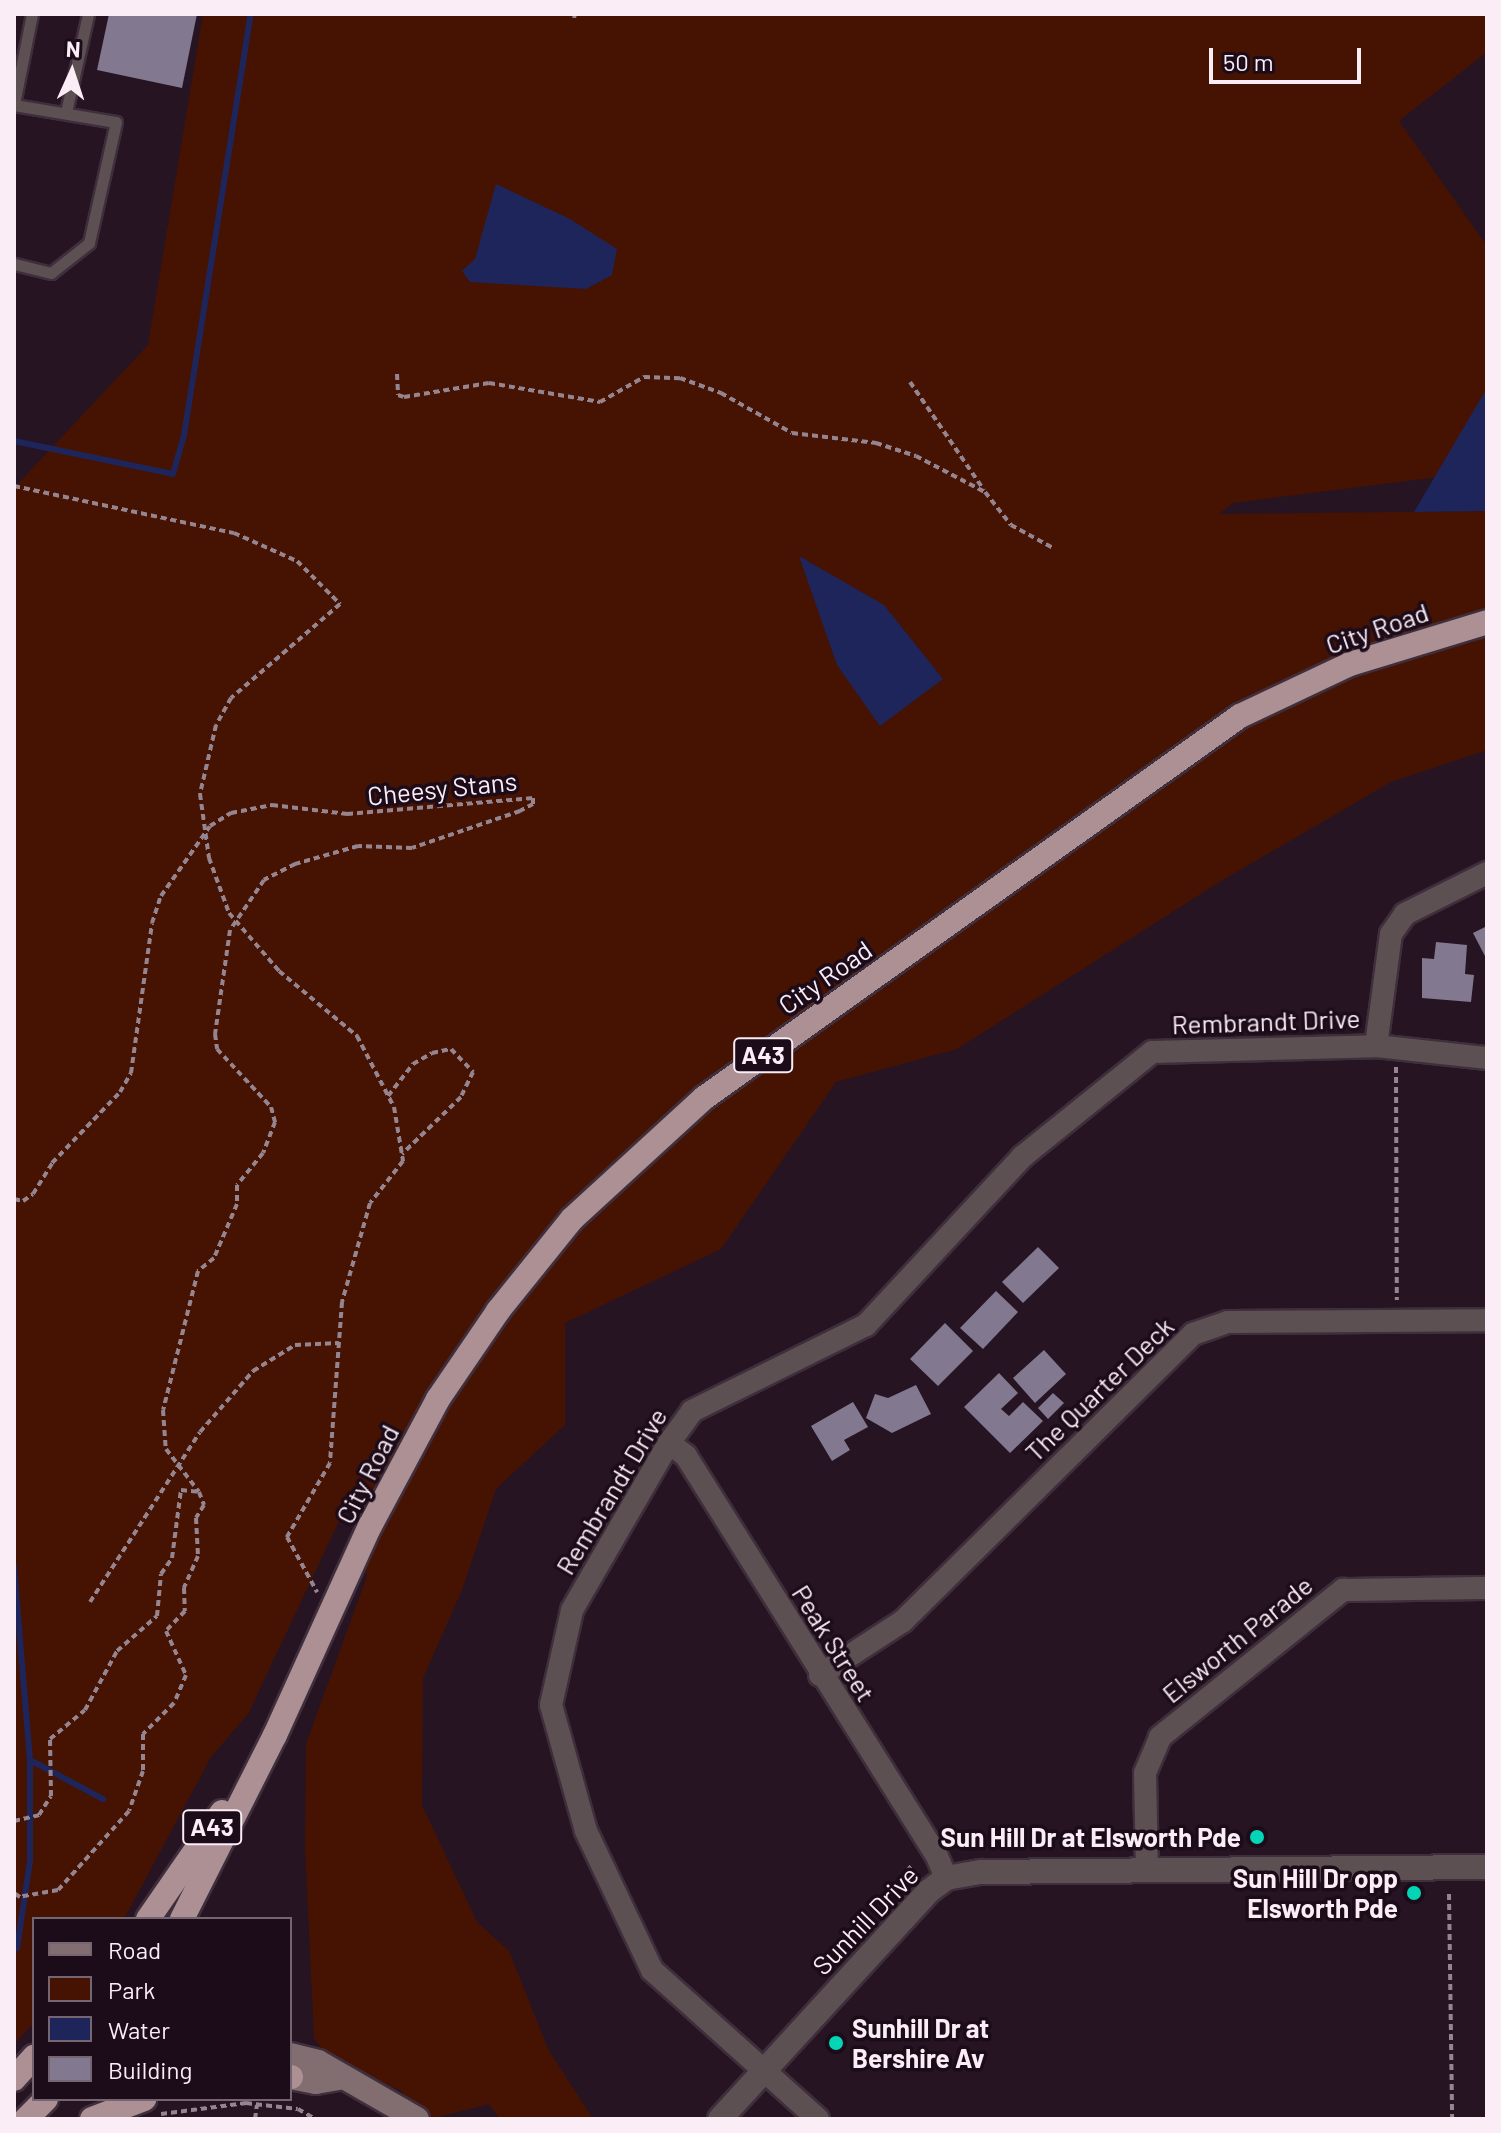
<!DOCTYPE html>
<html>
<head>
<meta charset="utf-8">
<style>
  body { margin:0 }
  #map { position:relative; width:1501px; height:2133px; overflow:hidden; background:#261422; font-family:Barlow,sans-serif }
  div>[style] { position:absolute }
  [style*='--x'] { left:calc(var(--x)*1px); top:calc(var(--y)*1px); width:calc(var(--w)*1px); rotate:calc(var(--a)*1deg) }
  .green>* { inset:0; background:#461302 }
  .water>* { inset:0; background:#1d255b }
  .stream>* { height:6px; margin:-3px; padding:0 3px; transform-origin:3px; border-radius:3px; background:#1d255b }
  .building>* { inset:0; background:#827890 }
  .path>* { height:4px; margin-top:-2px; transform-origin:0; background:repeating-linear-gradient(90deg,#958591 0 6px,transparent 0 10px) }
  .roads { filter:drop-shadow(2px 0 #3f2e3b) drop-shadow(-2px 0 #3f2e3b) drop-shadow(0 2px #3f2e3b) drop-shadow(0 -2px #3f2e3b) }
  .service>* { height:11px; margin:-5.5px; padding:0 5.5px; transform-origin:5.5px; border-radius:5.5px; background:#5d5052 }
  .minor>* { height:22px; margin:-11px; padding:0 11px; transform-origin:11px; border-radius:11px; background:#5d5052 }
  .tertiary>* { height:24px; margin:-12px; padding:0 12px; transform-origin:12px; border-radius:12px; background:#5d5052 }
  .secondary>* { height:24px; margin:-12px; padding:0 12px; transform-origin:12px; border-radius:12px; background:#826e71 }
  .trunk>* { height:24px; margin:-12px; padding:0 12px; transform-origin:12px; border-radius:12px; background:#ac9094 }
  .dots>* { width:22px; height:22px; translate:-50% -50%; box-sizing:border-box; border:4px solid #1c0b18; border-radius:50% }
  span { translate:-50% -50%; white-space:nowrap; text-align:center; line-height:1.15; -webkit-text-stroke:7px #1c0b18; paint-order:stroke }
  .shield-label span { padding:2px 6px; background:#1c0b18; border:2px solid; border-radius:6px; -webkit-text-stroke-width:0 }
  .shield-label { font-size:24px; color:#faedf6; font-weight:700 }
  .street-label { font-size:26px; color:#faedf6 }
  .poi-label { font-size:26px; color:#faedf6; font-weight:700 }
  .right { translate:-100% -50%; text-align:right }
  .left { translate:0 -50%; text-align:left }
  .frame { position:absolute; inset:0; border:16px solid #faedf6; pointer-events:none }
  .legend { position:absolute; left:32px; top:1917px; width:260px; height:184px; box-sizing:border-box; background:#1c0b18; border:2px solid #756571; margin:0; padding:10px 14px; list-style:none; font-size:24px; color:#faedf6 }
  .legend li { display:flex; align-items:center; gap:16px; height:40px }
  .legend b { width:40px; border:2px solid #756571 }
  .north { position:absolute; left:32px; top:32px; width:80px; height:80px; -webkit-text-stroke:6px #1c0b18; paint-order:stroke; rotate:3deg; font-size:22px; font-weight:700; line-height:32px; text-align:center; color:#faedf6 }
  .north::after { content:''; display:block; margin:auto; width:28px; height:36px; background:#faedf6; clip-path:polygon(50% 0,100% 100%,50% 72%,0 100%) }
  .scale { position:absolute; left:1209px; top:48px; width:152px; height:36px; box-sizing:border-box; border:4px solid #faedf6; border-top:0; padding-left:10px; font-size:24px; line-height:28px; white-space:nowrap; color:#faedf6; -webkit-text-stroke:6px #1c0b18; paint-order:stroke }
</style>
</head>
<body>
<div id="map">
  <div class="green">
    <div style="clip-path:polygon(203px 14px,1487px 14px,1487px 52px,1399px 121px,1487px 246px,1487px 471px,1233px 503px,1219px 514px,1487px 511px,1487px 750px,1391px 782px,1221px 881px,957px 1049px,836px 1082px,721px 1249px,565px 1323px,565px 1425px,496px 1489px,462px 1590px,423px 1678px,422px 1805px,477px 1922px,509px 1951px,548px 2049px,593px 2119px,500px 2119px,489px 2104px,430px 2119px,400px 2090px,334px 2066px,314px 2038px,305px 1849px,306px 1744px,367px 1576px,350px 1498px,248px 1714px,211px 1757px,124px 1919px,34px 1919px,34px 2023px,14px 2044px,14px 488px,148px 345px)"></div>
  </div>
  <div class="water">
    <div style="clip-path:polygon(496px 184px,570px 219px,617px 249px,612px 275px,586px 289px,470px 282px,462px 271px,475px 259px)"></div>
    <div style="clip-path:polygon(1487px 388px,1487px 511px,1414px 512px)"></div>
    <div style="clip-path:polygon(799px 556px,884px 605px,943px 679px,880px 726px,837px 665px)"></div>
  </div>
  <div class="stream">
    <div style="--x:14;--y:441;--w:162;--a:11.7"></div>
    <div style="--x:173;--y:474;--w:41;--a:-74.2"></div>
    <div style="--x:184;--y:435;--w:426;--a:-81"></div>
    <div style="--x:14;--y:1566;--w:195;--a:85.3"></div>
    <div style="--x:30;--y:1760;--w:83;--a:28.1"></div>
    <div style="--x:17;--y:1948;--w:88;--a:-81.5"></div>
    <div style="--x:30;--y:1861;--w:101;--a:-90"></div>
  </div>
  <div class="building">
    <div style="clip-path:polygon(109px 14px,197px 14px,182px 88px,97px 70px)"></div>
    <div style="clip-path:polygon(1487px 926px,1487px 960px,1473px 933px)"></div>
    <div style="clip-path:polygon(1436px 942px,1467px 945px,1465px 974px,1474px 975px,1471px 1002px,1422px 998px,1422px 958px,1434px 959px)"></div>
    <div style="clip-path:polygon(1038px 1247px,1059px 1268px,1023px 1303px,1002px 1282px)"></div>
    <div style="clip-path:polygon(996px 1291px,1018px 1312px,983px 1349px,960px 1328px)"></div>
    <div style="clip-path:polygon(945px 1323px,973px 1351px,938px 1386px,910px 1359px)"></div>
    <div style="clip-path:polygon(1044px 1350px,1066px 1374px,1035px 1403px,1013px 1378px)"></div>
    <div style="clip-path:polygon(999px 1373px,1018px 1393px,1001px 1409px,1009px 1416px,1023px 1402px,1043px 1421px,1010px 1453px,964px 1407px)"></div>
    <div style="clip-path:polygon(916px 1385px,931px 1414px,892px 1433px,866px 1418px,875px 1394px,888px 1398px)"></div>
    <div style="clip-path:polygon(1053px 1393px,1064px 1403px,1048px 1419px,1038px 1408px)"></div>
    <div style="clip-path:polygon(853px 1402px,868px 1427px,844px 1440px,850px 1450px,832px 1461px,811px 1426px)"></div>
  </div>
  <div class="path">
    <div style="--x:574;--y:18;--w:4;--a:-76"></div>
    <div style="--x:397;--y:374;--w:21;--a:87"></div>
    <div style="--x:398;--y:395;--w:6;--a:18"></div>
    <div style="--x:404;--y:397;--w:86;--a:-9.4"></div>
    <div style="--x:489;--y:383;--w:113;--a:9.7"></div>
    <div style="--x:600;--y:402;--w:51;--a:-29.6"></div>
    <div style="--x:644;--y:377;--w:36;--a:2"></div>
    <div style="--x:680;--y:378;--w:44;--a:20.1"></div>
    <div style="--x:721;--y:393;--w:81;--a:29.4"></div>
    <div style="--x:792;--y:433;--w:85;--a:6.8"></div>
    <div style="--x:876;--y:443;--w:42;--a:18"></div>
    <div style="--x:916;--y:456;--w:78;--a:27.6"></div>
    <div style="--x:985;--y:492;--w:42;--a:51.8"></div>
    <div style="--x:1011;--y:525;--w:48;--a:28.7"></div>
    <div style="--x:910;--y:382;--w:131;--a:55.6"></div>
    <div style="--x:14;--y:486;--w:225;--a:12.1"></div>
    <div style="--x:234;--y:533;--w:69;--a:24"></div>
    <div style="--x:297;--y:561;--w:61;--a:45"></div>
    <div style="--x:340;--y:604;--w:144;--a:139.2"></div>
    <div style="--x:231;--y:698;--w:31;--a:119"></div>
    <div style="--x:216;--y:725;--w:71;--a:103.1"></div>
    <div style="--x:200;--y:794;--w:65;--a:82"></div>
    <div style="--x:209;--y:858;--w:59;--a:70"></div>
    <div style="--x:229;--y:913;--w:77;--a:49.2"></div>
    <div style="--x:279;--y:971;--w:102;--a:39.8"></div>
    <div style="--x:357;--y:1036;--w:80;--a:62.5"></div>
    <div style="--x:394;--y:1107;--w:55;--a:80.5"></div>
    <div style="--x:403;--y:1161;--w:53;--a:128.2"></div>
    <div style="--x:370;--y:1203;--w:103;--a:105.8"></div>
    <div style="--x:342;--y:1302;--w:161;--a:94.3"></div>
    <div style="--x:330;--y:1463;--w:86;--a:120.2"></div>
    <div style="--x:287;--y:1537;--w:63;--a:61.4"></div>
    <div style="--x:1396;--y:1067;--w:233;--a:89.8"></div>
    <div style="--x:388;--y:1096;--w:41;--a:-52"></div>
    <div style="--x:413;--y:1064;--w:22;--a:-30"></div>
    <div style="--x:432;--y:1053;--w:19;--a:-12"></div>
    <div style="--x:451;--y:1049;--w:32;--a:46"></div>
    <div style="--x:473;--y:1072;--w:28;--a:116"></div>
    <div style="--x:461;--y:1097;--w:82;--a:136"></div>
    <div style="--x:14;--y:1199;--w:9;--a:13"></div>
    <div style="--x:23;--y:1201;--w:12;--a:-35"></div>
    <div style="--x:33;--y:1194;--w:36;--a:-58"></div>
    <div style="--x:52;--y:1163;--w:98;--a:-46.2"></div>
    <div style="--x:120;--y:1092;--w:22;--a:-60"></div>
    <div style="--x:131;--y:1073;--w:151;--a:-82"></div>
    <div style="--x:152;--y:923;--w:28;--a:-72"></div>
    <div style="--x:161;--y:896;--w:85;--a:-55"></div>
    <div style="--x:210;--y:826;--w:25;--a:-32"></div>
    <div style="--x:231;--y:813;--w:42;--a:-11"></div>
    <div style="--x:272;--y:805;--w:76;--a:6.8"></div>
    <div style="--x:347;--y:814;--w:187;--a:-4.9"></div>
    <div style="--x:533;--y:798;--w:6;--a:90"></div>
    <div style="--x:533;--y:804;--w:15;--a:152"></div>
    <div style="--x:520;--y:811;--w:114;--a:161.1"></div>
    <div style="--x:412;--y:848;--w:54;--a:-177.9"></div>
    <div style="--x:358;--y:846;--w:66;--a:164.1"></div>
    <div style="--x:295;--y:864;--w:35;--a:153"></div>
    <div style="--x:264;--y:880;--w:60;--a:124.2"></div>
    <div style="--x:230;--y:930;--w:105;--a:98.2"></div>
    <div style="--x:215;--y:1034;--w:15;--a:82"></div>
    <div style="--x:217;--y:1049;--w:79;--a:47"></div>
    <div style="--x:271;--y:1107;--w:16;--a:75"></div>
    <div style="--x:275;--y:1122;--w:33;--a:111"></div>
    <div style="--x:263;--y:1153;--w:41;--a:129.1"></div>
    <div style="--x:237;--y:1185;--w:19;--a:90"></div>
    <div style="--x:237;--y:1204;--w:59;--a:113.1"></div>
    <div style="--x:214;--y:1258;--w:21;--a:141"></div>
    <div style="--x:198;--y:1271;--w:143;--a:104.1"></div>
    <div style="--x:163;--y:1410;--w:39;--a:86"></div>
    <div style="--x:166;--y:1449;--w:54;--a:52.5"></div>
    <div style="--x:90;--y:1602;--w:202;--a:-57.1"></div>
    <div style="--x:200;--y:1432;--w:81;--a:-49"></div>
    <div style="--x:253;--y:1371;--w:49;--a:-31.8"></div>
    <div style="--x:295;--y:1345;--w:44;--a:-2.6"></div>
    <div style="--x:14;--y:1821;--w:26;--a:-13"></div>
    <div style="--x:39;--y:1815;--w:22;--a:-58"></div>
    <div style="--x:51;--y:1796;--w:57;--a:-91"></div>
    <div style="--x:50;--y:1739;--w:45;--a:-39.6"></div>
    <div style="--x:85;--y:1710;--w:67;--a:-61.5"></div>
    <div style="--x:117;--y:1651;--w:53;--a:-41.2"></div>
    <div style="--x:157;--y:1616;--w:42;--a:-84.6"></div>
    <div style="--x:161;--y:1574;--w:19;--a:-55"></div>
    <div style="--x:172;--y:1558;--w:69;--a:-82.5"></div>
    <div style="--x:181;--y:1490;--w:18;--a:6"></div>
    <div style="--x:199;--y:1492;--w:14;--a:69"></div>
    <div style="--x:204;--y:1505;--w:15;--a:122"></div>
    <div style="--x:196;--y:1518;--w:38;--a:87"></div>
    <div style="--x:198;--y:1556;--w:35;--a:114"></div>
    <div style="--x:184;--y:1588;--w:23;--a:88"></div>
    <div style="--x:185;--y:1611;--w:28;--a:134"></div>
    <div style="--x:166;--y:1631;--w:48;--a:65.6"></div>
    <div style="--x:186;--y:1675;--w:30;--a:113"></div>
    <div style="--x:174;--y:1703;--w:44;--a:135"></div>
    <div style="--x:143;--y:1734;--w:37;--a:90"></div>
    <div style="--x:143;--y:1771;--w:42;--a:109.3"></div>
    <div style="--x:129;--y:1811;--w:106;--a:131.9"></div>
    <div style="--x:58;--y:1890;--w:39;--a:170"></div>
    <div style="--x:20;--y:1897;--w:7;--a:-146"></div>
    <div style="--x:907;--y:1871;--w:8;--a:-50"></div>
    <div style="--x:1449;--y:1894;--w:225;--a:89.2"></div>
    <div style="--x:161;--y:2114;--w:86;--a:-7.4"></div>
    <div style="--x:246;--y:2103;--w:52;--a:6.6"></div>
    <div style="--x:298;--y:2109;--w:20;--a:30"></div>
    <div style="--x:255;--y:2119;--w:14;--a:-82"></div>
  </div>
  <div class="roads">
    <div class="service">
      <div style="--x:14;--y:104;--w:92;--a:-78.7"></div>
      <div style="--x:14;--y:105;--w:103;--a:9.5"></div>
      <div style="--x:116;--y:122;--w:124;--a:102.6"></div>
      <div style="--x:89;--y:243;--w:48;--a:141.7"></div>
      <div style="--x:51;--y:273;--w:38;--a:-166"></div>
      <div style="--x:66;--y:112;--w:100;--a:-77.3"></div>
    </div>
    <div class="minor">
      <div style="--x:1376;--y:1046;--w:113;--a:-82.4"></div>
      <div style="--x:1391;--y:934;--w:24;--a:-55"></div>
      <div style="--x:1405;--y:914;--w:92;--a:-26.6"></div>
      <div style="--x:669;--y:1443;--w:21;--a:37"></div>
      <div style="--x:686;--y:1456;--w:470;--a:57.9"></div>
      <div style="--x:936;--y:1854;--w:26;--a:67"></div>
      <div style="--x:820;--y:1675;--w:99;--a:-33"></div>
      <div style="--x:903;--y:1621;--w:408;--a:-44.7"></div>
      <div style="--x:1193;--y:1334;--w:37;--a:-19"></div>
      <div style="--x:1228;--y:1322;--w:259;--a:-0.4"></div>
      <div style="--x:1147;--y:1870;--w:97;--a:-91.2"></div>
      <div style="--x:1145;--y:1773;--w:39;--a:-67"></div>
      <div style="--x:1160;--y:1737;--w:235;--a:-38.8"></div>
      <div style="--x:1343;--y:1590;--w:144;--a:-0.8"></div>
      <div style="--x:818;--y:2119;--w:223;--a:-138.1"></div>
      <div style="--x:652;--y:1970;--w:154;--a:-115.4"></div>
      <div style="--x:586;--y:1831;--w:131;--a:-105.5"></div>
      <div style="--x:551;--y:1705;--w:97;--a:-77.5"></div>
      <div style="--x:572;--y:1610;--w:193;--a:-59.9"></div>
      <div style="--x:669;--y:1443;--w:39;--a:-54"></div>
      <div style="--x:692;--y:1411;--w:194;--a:-26.3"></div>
      <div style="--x:866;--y:1325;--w:229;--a:-47.1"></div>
      <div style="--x:1022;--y:1157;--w:167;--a:-38.9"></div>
      <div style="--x:1152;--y:1052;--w:224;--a:-1.5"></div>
      <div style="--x:1376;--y:1046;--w:112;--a:6.2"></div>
    </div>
    <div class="tertiary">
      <div style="--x:720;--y:2119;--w:309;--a:-47.5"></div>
      <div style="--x:929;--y:1891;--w:21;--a:-37"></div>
      <div style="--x:946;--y:1878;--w:36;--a:-10"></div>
      <div style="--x:981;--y:1872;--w:506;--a:-0.57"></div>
    </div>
    <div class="secondary">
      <div style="--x:290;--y:2055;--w:29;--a:14"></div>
      <div style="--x:318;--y:2062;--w:114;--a:29.9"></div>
      <div style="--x:290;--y:2077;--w:26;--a:11"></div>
      <div style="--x:316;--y:2082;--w:23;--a:-10"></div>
    </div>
    <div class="trunk">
      <div style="--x:148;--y:1919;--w:130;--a:-55.3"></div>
      <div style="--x:182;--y:1919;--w:206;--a:-63.2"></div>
      <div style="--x:275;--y:1735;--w:230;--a:-65.6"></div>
      <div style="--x:370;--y:1526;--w:144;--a:-61.8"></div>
      <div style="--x:438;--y:1399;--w:107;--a:-55.7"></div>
      <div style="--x:498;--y:1311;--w:118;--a:-51.2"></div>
      <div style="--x:572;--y:1219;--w:179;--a:-42.5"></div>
      <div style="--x:704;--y:1098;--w:658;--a:-35.48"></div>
      <div style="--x:1240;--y:716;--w:122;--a:-25.3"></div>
      <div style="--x:1350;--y:664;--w:143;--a:-17"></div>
      <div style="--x:290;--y:2077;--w:1;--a:0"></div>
      <div style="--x:14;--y:2079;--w:30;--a:-48"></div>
      <div style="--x:26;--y:2119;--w:28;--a:-45"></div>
      <div style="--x:92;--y:2119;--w:56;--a:-21"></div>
    </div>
  </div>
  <div class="dots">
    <div style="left:1257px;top:1837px;background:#04d5b6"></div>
    <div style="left:1414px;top:1893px;background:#04d5b6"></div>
    <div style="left:836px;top:2043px;background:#04d5b6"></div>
  </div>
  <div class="shield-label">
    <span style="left:763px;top:1055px">A43</span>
    <span style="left:212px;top:1827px">A43</span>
  </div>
  <div class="street-label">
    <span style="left:1377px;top:628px;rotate:-19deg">City Road</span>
    <span style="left:442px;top:788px;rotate:-6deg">Cheesy Stans</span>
    <span style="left:825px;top:977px;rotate:-35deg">City Road</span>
    <span style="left:1266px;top:1021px;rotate:-2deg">Rembrandt Drive</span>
    <span style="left:1099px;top:1389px;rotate:-44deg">The Quarter Deck</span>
    <span style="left:367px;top:1474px;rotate:-63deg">City Road</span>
    <span style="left:611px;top:1491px;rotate:-59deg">Rembrandt Drive</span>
    <span style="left:1237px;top:1639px;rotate:-39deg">Elsworth Parade</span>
    <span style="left:834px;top:1643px;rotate:58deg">Peak Street</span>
    <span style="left:865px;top:1920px;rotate:-46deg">Sunhill Drive</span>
  </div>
  <div class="poi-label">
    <span class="right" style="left:1241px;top:1837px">Sun Hill Dr at Elsworth Pde</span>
    <span class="right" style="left:1398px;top:1893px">Sun Hill Dr opp<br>Elsworth Pde</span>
    <span class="left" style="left:852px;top:2043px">Sunhill Dr at<br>Bershire Av</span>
  </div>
  <div class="frame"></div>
  <ul class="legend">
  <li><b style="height:10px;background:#826e71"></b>Road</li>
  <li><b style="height:22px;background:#461302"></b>Park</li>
  <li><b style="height:22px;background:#1d255b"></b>Water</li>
  <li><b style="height:22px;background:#827890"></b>Building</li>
  </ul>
  <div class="north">N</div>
  <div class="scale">50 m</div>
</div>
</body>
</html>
